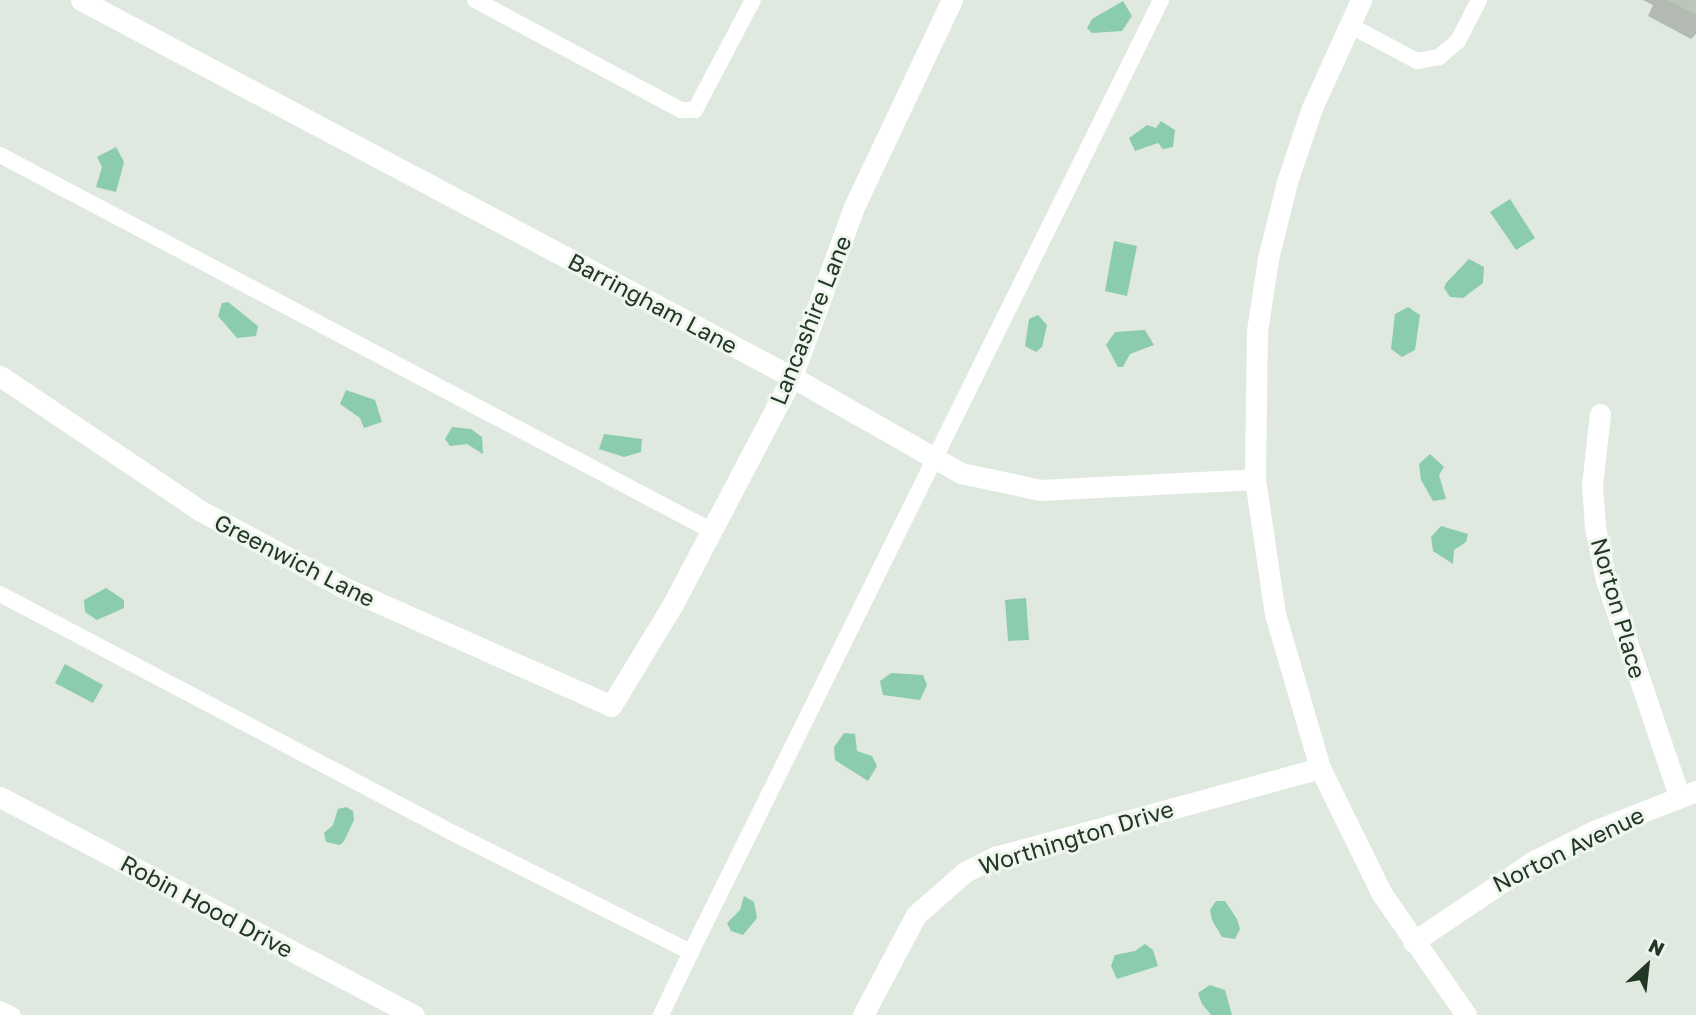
<!DOCTYPE html>
<html>
<head>
<meta charset="utf-8">
<style>
  body { margin:0 }
  #map { position:relative; width:1696px; height:1015px; overflow:hidden; background:#e0e9df; font-family:"Golos Text",sans-serif }
  div>[style] { position:absolute }
  [style*='--x'] { left:calc(var(--x)*1px); top:calc(var(--y)*1px); width:calc(var(--w)*1px); rotate:calc(var(--a)*1deg) }
  .water>* { inset:0; background:#8bcbae }
  .shadow>* { inset:0; background:#0003 }
  .building>* { inset:0; background:#b9c6b9 }
  .service>* { height:16px; margin:-8px; padding:0 8px; transform-origin:8px; border-radius:8px; background:#fff }
  .minor>* { height:21px; margin:-10.5px; padding:0 10.5px; transform-origin:10.5px; border-radius:10.5px; background:#fff }
  span { translate:-50% -50%; white-space:nowrap; text-align:center; line-height:1.15; -webkit-text-stroke:6px #f0f6ef; paint-order:stroke }
  .street-label { font-size:23px; color:#223824 }
  .north { position:absolute; left:1612px; top:931px; width:70px; height:70px; -webkit-text-stroke:5px #f0f6ef; paint-order:stroke; rotate:27deg; font-size:19px; font-weight:700; line-height:28px; text-align:center; color:#223824 }
  .north::after { content:''; display:block; margin:auto; width:24px; height:32px; background:#223824; clip-path:polygon(50% 0,100% 100%,50% 72%,0 100%) }
</style>
</head>
<body>
<div id="map">
  <div class="water">
    <div style="clip-path:polygon(1123px 1px,1132px 16px,1122px 31px,1092px 33px,1087px 28px,1092px 19px)"></div>
    <div style="clip-path:polygon(1161px 121px,1175px 130px,1173px 147px,1163px 149px,1158px 143px,1135px 151px,1129px 138px,1147px 125px,1156px 128px)"></div>
    <div style="clip-path:polygon(116px 147px,124px 162px,116px 192px,96px 187px,102px 167px,97px 157px)"></div>
    <div style="clip-path:polygon(1510px 199px,1535px 238px,1516px 250px,1490px 212px)"></div>
    <div style="clip-path:polygon(1114px 241px,1137px 246px,1127px 296px,1105px 291px)"></div>
    <div style="clip-path:polygon(1469px 259px,1484px 267px,1483px 283px,1463px 298px,1450px 297px,1444px 288px,1446px 283px)"></div>
    <div style="clip-path:polygon(228px 302px,258px 326px,256px 336px,237px 338px,218px 316px,222px 303px)"></div>
    <div style="clip-path:polygon(1408px 307px,1420px 315px,1415px 350px,1402px 357px,1391px 349px,1395px 314px)"></div>
    <div style="clip-path:polygon(1038px 315px,1047px 325px,1042px 347px,1036px 352px,1025px 346px,1029px 319px)"></div>
    <div style="clip-path:polygon(1145px 330px,1154px 345px,1130px 354px,1123px 367px,1118px 367px,1106px 345px,1115px 332px)"></div>
    <div style="clip-path:polygon(346px 390px,375px 400px,382px 422px,364px 428px,360px 418px,340px 404px)"></div>
    <div style="clip-path:polygon(452px 427px,471px 429px,482px 437px,483px 454px,467px 444px,450px 446px,445px 439px)"></div>
    <div style="clip-path:polygon(604px 434px,642px 439px,641px 452px,624px 457px,599px 449px)"></div>
    <div style="clip-path:polygon(1430px 454px,1444px 467px,1439px 475px,1446px 499px,1433px 501px,1421px 480px,1419px 464px)"></div>
    <div style="clip-path:polygon(1441px 526px,1468px 534px,1466px 542px,1454px 550px,1453px 564px,1433px 551px,1431px 537px)"></div>
    <div style="clip-path:polygon(106px 588px,124px 600px,124px 608px,97px 620px,85px 612px,84px 600px)"></div>
    <div style="clip-path:polygon(1026px 598px,1029px 640px,1008px 641px,1005px 600px)"></div>
    <div style="clip-path:polygon(65px 664px,103px 685px,93px 703px,55px 683px)"></div>
    <div style="clip-path:polygon(891px 673px,923px 675px,927px 685px,920px 700px,883px 695px,880px 681px)"></div>
    <div style="clip-path:polygon(844px 733px,855px 734px,857px 751px,872px 756px,877px 766px,868px 781px,835px 760px,834px 747px)"></div>
    <div style="clip-path:polygon(346px 807px,353px 811px,354px 820px,344px 841px,340px 845px,326px 842px,324px 833px,333px 825px,338px 809px)"></div>
    <div style="clip-path:polygon(744px 896px,754px 902px,757px 918px,743px 935px,731px 931px,727px 923px,740px 910px)"></div>
    <div style="clip-path:polygon(1216px 901px,1225px 901px,1237px 919px,1240px 929px,1235px 939px,1222px 937px,1212px 920px,1210px 910px)"></div>
    <div style="clip-path:polygon(1145px 944px,1153px 950px,1158px 966px,1117px 979px,1111px 966px,1115px 955px,1135px 951px)"></div>
    <div style="clip-path:polygon(1210px 985px,1225px 990px,1232px 1015px,1211px 1015px,1202px 1004px,1198px 993px)"></div>
  </div>
  <div class="shadow">
    <div style="clip-path:polygon(1643px 0,1696px 0,1696px 34px,1691px 39px,1648px 16px,1653px 5px)"></div>
  </div>
  <div class="building">
    <div style="clip-path:polygon(1667px 0,1696px 0,1696px 15px)"></div>
  </div>
  <div class="service">
    <div style="--x:475;--y:0;--w:234;--a:28.1"></div>
    <div style="--x:681;--y:110;--w:14;--a:0"></div>
    <div style="--x:695;--y:110;--w:124;--a:-62.2"></div>
    <div style="--x:1349;--y:25;--w:77;--a:27.9"></div>
    <div style="--x:1417;--y:61;--w:22;--a:-10"></div>
    <div style="--x:1439;--y:57;--w:25;--a:-40"></div>
    <div style="--x:1458;--y:41;--w:46;--a:-62.9"></div>
    <div style="--x:0;--y:155;--w:805;--a:27.84"></div>
    <div style="--x:0;--y:594;--w:517;--a:27.81"></div>
    <div style="--x:457;--y:835;--w:262;--a:26.6"></div>
    <div style="--x:691;--y:952;--w:70;--a:115.5"></div>
    <div style="--x:691;--y:952;--w:1062;--a:-63.72"></div>
    <div style="--x:0;--y:1009;--w:14;--a:25"></div>
  </div>
  <div class="minor">
    <div style="--x:81;--y:0;--w:805;--a:27.93"></div>
    <div style="--x:792;--y:377;--w:194;--a:29.6"></div>
    <div style="--x:961;--y:473;--w:81;--a:12.1"></div>
    <div style="--x:1040;--y:490;--w:215;--a:-2.9"></div>
    <div style="--x:1361;--y:0;--w:119;--a:114.4"></div>
    <div style="--x:1312;--y:108;--w:78;--a:108.7"></div>
    <div style="--x:1287;--y:182;--w:79;--a:103.9"></div>
    <div style="--x:1268;--y:259;--w:73;--a:98.7"></div>
    <div style="--x:1257;--y:331;--w:148;--a:90.8"></div>
    <div style="--x:1255;--y:479;--w:136;--a:81.6"></div>
    <div style="--x:1275;--y:614;--w:160;--a:73.7"></div>
    <div style="--x:1320;--y:768;--w:140;--a:63.8"></div>
    <div style="--x:1382;--y:894;--w:147;--a:55.2"></div>
    <div style="--x:0;--y:376;--w:242;--a:33.9"></div>
    <div style="--x:201;--y:511;--w:161;--a:28.2"></div>
    <div style="--x:343;--y:587;--w:293;--a:23.9"></div>
    <div style="--x:611;--y:706;--w:119;--a:-58.7"></div>
    <div style="--x:673;--y:604;--w:256;--a:-62.3"></div>
    <div style="--x:792;--y:377;--w:179;--a:-70"></div>
    <div style="--x:853;--y:209;--w:231;--a:-64.7"></div>
    <div style="--x:1600;--y:414;--w:71;--a:96.4"></div>
    <div style="--x:1592;--y:485;--w:42;--a:85.9"></div>
    <div style="--x:1595;--y:527;--w:54;--a:78.3"></div>
    <div style="--x:1606;--y:580;--w:228;--a:71.3"></div>
    <div style="--x:0;--y:797;--w:468;--a:27.8"></div>
    <div style="--x:1413;--y:942;--w:143;--a:-33.9"></div>
    <div style="--x:1532;--y:862;--w:69;--a:-26.6"></div>
    <div style="--x:1594;--y:831;--w:110;--a:-21.4"></div>
    <div style="--x:863;--y:1015;--w:113;--a:-62.1"></div>
    <div style="--x:916;--y:915;--w:65;--a:-41.3"></div>
    <div style="--x:965;--y:872;--w:34;--a:-27"></div>
    <div style="--x:995;--y:857;--w:337;--a:-15.3"></div>
  </div>
  <div class="street-label">
    <span style="left:653px;top:303px;rotate:28deg">Barringham Lane</span>
    <span style="left:810px;top:320px;rotate:-68deg">Lancashire Lane</span>
    <span style="left:295px;top:560px;rotate:27deg">Greenwich Lane</span>
    <span style="left:1619px;top:608px;rotate:74deg">Norton Place</span>
    <span style="left:1076px;top:837px;rotate:-17deg">Worthington Drive</span>
    <span style="left:1568px;top:849px;rotate:-26deg">Norton Avenue</span>
    <span style="left:207px;top:906px;rotate:28deg">Robin Hood Drive</span>
  </div>
  <div class="north">N</div>
</div>
</body>
</html>
